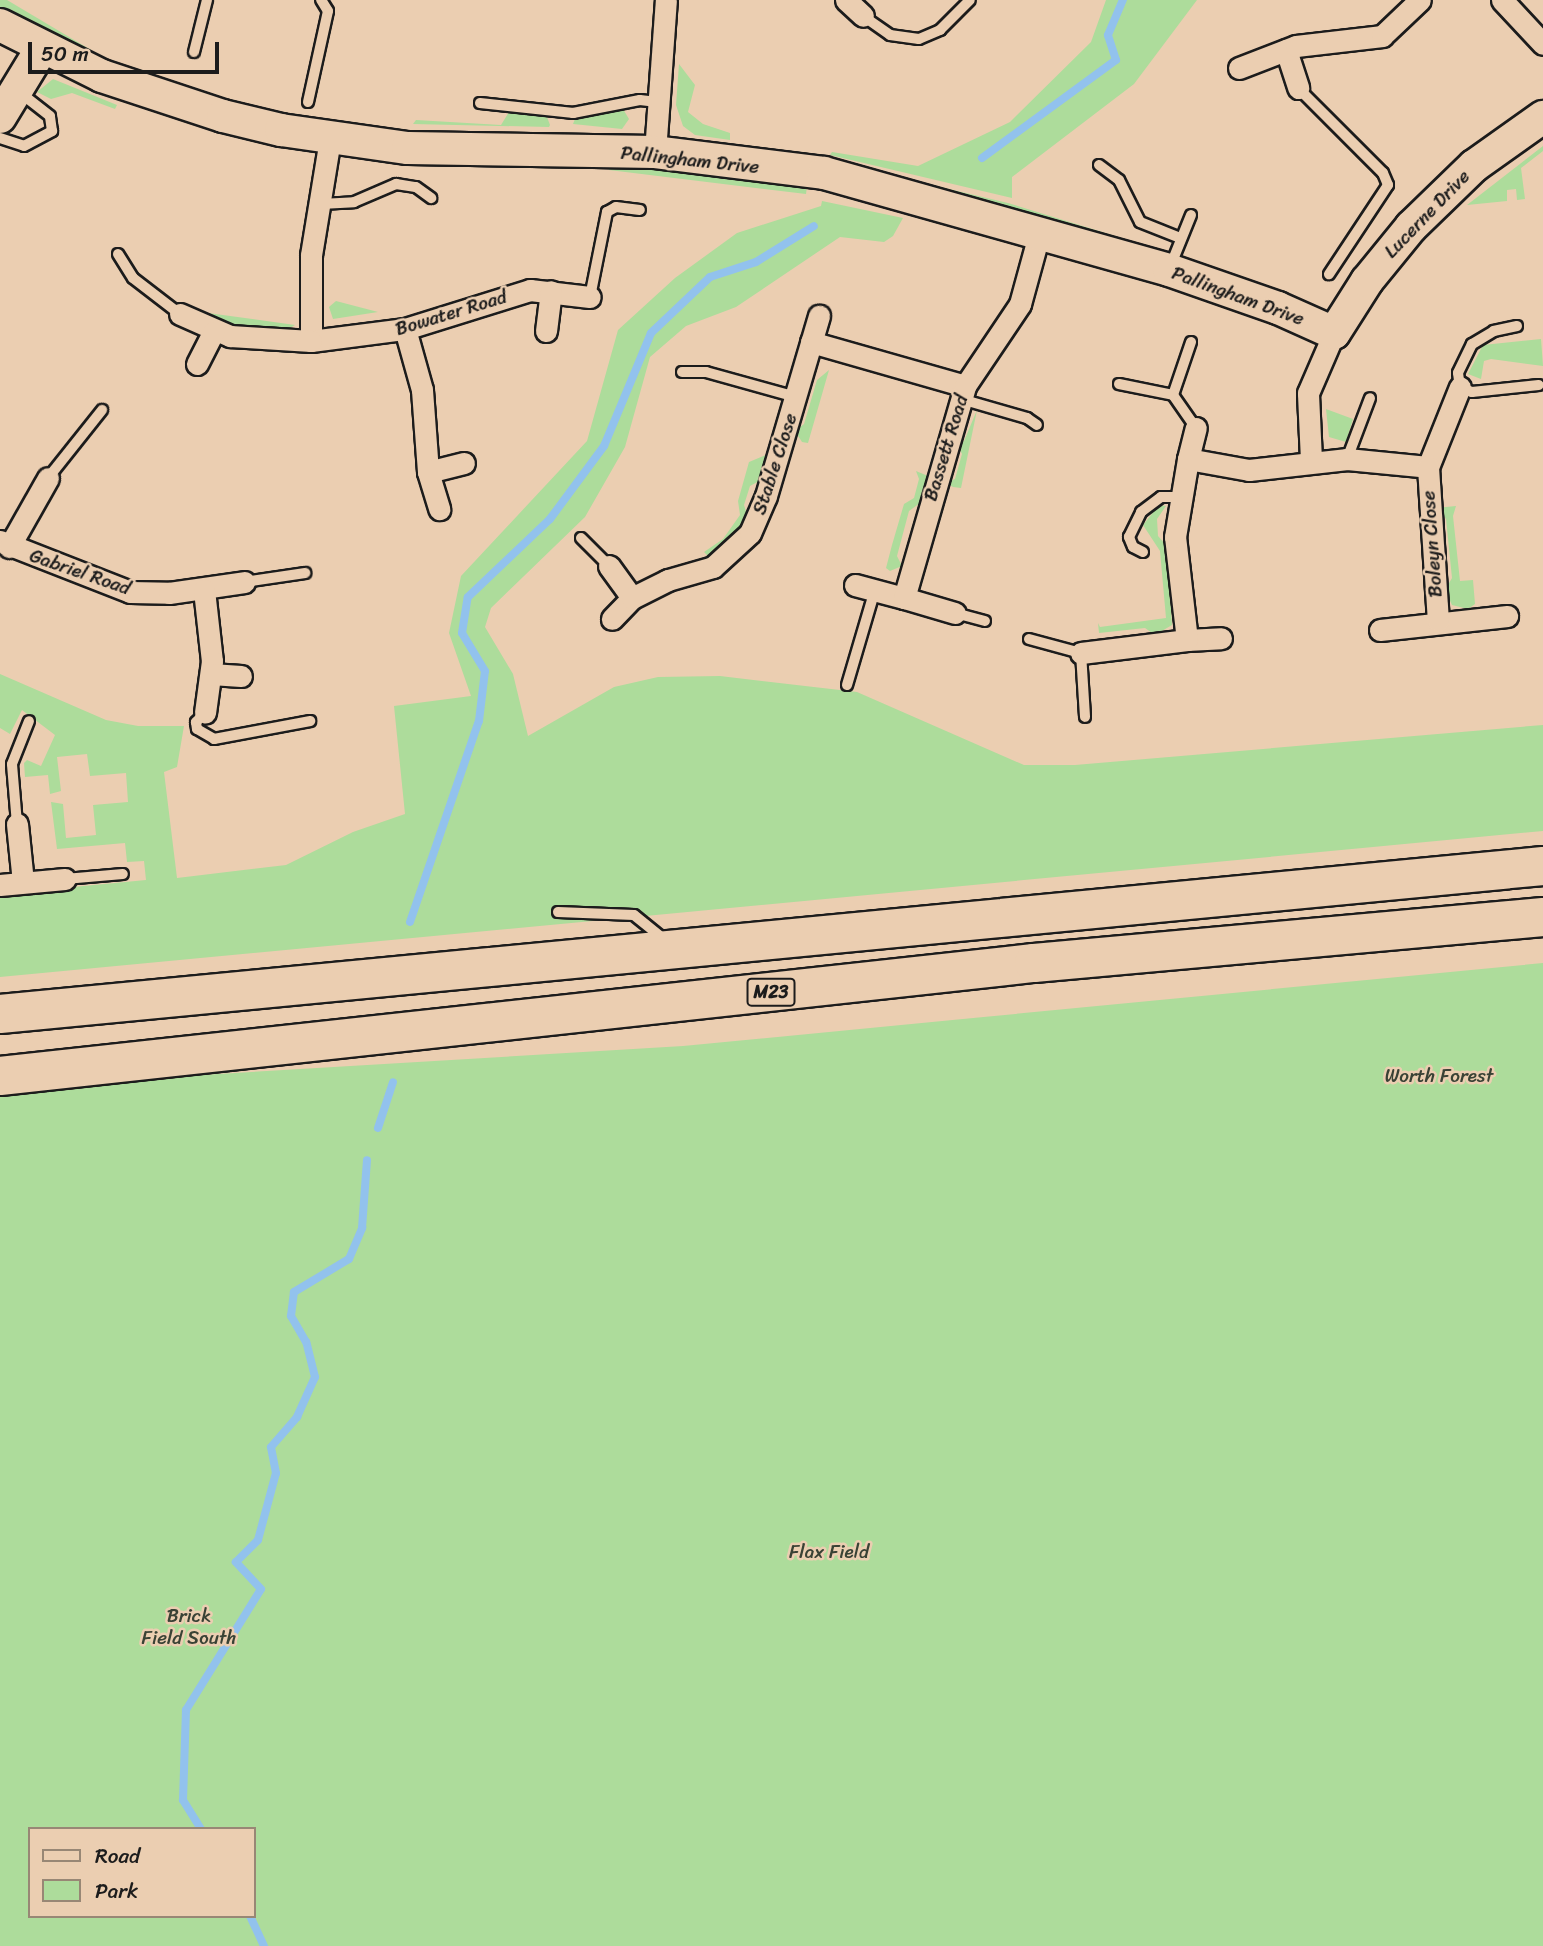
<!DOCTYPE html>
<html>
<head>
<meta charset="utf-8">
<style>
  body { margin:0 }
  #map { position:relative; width:1543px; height:1946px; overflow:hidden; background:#ebceb1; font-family:Sriracha,sans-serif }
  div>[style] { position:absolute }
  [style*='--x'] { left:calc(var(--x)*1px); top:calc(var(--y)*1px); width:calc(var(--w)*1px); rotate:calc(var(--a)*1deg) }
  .green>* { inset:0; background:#addc9b }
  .stream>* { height:8px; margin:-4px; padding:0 4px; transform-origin:4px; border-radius:4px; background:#92c2ed }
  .roads { filter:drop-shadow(2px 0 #1c1c1c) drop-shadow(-2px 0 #1c1c1c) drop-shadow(0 2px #1c1c1c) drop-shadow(0 -2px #1c1c1c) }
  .lane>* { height:10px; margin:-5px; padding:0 5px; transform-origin:5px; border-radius:5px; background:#ebceb1 }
  .street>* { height:21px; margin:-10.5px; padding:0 10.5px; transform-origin:10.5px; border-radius:10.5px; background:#ebceb1 }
  .secondary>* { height:32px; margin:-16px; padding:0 16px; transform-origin:16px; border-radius:16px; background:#ebceb1 }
  .highway>* { height:38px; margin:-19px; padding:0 19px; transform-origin:19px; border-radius:19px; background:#ebceb1 }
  span { translate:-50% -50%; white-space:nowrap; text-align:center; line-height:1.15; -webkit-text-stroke:5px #ebceb1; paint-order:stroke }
  .shield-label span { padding:2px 5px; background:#ebceb1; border:2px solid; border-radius:5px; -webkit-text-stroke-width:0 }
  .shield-label { font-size:18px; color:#1c1c1c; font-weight:700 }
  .street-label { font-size:19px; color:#1c1c1c }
  .park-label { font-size:19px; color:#394235 }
  .legend { position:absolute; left:28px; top:1827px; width:228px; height:91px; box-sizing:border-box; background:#ebceb1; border:2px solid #988775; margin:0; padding:9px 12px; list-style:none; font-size:21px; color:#1c1c1c }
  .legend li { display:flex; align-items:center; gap:14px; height:35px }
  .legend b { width:35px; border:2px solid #988775 }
  .scale { position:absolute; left:28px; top:42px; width:191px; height:32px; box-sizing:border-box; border:4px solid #1c1c1c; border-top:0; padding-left:9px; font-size:21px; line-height:24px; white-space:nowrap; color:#1c1c1c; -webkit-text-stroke:5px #ebceb1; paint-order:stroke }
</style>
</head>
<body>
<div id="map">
  <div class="green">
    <div style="clip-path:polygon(0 0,7px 0,91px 50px,86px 56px,0 11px)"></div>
    <div style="clip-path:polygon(1106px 0,1197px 0,1134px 84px,1012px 177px,1012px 198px,830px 155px,832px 152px,918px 166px,1010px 122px,1091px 42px)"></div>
    <div style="clip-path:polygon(679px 64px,695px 85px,688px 112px,703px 124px,730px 133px,730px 140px,695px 135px,683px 126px,676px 105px)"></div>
    <div style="clip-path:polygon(53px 79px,117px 105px,115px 109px,72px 93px,51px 99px,37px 92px)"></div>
    <div style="clip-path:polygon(623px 109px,629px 119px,622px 129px,573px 124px,575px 119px)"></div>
    <div style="clip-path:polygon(509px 112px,547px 117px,550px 125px,549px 127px,413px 124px,416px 120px,501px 125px)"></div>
    <div style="clip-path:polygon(1543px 146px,1543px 151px,1521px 168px,1525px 199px,1517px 200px,1516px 189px,1507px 190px,1507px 201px,1467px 205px)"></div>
    <div style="clip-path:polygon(835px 162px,1008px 203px,1164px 251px,1161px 257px,1007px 208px)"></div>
    <div style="clip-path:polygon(610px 164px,807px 186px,806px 194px,609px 170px)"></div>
    <div style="clip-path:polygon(822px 201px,903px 218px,893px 236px,884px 242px,840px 237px,736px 307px,686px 326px,650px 357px,625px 447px,585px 517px,491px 608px,485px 627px,513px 674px,528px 736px,614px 687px,658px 677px,720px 676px,857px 692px,1024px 765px,1075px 765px,1543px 725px,1543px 831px,0 977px,0 894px,146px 880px,144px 861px,127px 862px,125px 843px,57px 849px,51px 802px,63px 804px,66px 838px,96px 835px,93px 805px,128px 802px,126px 773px,90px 776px,87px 754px,57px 757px,61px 791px,50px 794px,48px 775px,25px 777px,24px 763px,27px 760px,41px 766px,55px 735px,22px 710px,10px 734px,0 728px,0 674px,106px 720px,138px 726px,184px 726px,177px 767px,164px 772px,177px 878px,286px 865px,353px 832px,405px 814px,394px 706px,471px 696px,449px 633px,461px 576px,587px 441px,618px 330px,675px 278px,737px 233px,821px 206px)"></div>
    <div style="clip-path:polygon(336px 301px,378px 312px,333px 319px,329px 307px)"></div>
    <div style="clip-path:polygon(208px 313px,295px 325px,285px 331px,246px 328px,198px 314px)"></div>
    <div style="clip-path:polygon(1541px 339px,1543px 366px,1491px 359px,1484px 361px,1481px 379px,1468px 374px,1483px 345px)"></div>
    <div style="clip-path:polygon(829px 370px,808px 443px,802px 442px,795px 431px,804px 424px,817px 380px)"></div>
    <div style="clip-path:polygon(1326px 409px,1353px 419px,1346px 442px,1329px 437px)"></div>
    <div style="clip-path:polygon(977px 410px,961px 488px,953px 487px,946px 483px,955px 479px,962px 454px,957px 444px,964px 441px)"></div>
    <div style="clip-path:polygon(768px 454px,761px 480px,750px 486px,744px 505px,748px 518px,710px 558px,704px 552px,723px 539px,740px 515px,738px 501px,749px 462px)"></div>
    <div style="clip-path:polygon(916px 471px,928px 476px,920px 503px,909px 511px,897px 556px,902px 566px,890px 571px,886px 568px,892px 545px,904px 504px,914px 498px,919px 479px)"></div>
    <div style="clip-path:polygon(1159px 505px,1166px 506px,1157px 519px,1158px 536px,1167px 546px,1172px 625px,1155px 635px,1145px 628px,1099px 633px,1098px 623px,1100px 627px,1166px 618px,1160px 551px,1143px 525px)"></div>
    <div style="clip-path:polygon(1456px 506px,1453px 516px,1460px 581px,1473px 580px,1475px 604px,1468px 609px,1452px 605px,1445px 590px,1452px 578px,1446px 519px,1436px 508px)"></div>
    <div style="clip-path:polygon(evenodd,1543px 963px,1543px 1946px,0 1946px,0 1087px,683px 1046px,1543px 963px,30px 1829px,254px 1829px,254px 1916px,30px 1916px,30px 1829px)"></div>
  </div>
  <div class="stream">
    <div style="--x:982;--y:158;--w:166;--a:-36.2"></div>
    <div style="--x:1116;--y:60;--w:26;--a:-108"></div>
    <div style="--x:1108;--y:35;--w:38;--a:-67"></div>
    <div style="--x:410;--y:922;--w:213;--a:-71.1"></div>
    <div style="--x:479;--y:721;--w:50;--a:-83.2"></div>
    <div style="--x:485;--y:671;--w:44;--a:-121.2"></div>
    <div style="--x:462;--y:633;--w:36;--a:-81"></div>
    <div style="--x:468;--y:597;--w:113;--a:-43.6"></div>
    <div style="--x:550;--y:519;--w:91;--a:-53.5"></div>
    <div style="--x:604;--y:446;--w:122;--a:-67.4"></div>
    <div style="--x:651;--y:333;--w:81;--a:-43.5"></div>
    <div style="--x:710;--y:277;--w:48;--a:-18.1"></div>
    <div style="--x:756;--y:262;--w:68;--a:-31.8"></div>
    <div style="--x:378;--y:1128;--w:48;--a:-71.9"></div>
    <div style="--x:201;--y:1829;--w:34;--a:-122"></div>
    <div style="--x:183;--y:1800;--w:90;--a:-88.1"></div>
    <div style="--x:186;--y:1710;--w:142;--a:-58.2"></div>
    <div style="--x:261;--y:1589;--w:37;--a:-133"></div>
    <div style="--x:236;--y:1562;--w:31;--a:-45"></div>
    <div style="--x:258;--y:1540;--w:69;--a:-75"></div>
    <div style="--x:276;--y:1473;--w:26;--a:-101"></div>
    <div style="--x:271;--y:1447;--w:40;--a:-49"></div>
    <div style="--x:297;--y:1417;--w:44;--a:-65.8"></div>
    <div style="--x:315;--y:1377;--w:36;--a:-104"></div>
    <div style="--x:306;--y:1342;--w:30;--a:-120"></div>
    <div style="--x:291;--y:1316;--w:24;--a:-83"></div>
    <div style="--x:294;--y:1292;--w:64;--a:-31"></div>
    <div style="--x:349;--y:1259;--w:34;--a:-67"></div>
    <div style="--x:362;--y:1228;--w:68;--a:-85.8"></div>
    <div style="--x:250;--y:1916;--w:33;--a:65"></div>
  </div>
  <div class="roads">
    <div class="lane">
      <div style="--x:863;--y:16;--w:33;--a:35"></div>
      <div style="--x:890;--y:35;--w:29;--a:8"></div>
      <div style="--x:919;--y:39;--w:23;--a:-23"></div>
      <div style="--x:940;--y:30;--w:42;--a:-45"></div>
      <div style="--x:194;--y:52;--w:54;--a:-76"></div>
      <div style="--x:1298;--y:88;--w:120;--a:45"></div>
      <div style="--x:1383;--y:173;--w:13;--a:67"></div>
      <div style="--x:1388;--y:185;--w:107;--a:123.5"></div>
      <div style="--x:308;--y:102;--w:93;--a:-77.6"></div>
      <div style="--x:328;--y:11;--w:13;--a:-122"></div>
      <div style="--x:480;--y:103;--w:94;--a:6.1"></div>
      <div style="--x:573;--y:113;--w:68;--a:-11"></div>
      <div style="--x:640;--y:100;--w:17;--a:7"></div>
      <div style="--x:0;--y:138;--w:25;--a:18"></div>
      <div style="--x:24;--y:146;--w:32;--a:-28"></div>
      <div style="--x:52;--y:131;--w:15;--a:-98"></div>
      <div style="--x:50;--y:116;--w:39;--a:-142"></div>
      <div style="--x:1099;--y:165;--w:25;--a:37"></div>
      <div style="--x:1119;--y:180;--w:47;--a:63.4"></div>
      <div style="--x:1140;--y:222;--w:43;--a:21.8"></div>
      <div style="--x:321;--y:204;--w:33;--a:-3"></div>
      <div style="--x:354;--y:202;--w:46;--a:-23.2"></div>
      <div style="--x:396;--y:184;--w:20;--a:9"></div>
      <div style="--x:416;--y:187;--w:19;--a:36"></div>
      <div style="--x:118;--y:254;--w:28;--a:58"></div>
      <div style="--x:133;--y:278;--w:59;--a:37.5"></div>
      <div style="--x:1170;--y:267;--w:56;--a:-68"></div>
      <div style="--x:590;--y:297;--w:87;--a:-78.7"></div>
      <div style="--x:607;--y:212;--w:10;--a:-29"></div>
      <div style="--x:616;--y:207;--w:24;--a:7"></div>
      <div style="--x:1517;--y:326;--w:24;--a:168"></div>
      <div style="--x:1494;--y:331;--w:26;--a:149"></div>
      <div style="--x:1472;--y:344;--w:32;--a:116"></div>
      <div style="--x:1458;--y:373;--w:14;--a:82"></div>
      <div style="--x:1460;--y:387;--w:13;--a:23"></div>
      <div style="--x:1472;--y:392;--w:67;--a:-6"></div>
      <div style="--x:682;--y:372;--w:24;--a:0"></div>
      <div style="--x:706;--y:372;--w:93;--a:15.5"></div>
      <div style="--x:1119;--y:384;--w:55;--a:11.5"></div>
      <div style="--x:1173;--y:395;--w:40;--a:55.1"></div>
      <div style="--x:1173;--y:395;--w:56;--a:-71.2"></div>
      <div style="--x:961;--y:399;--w:69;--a:16.1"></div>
      <div style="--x:1027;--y:418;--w:12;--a:35"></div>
      <div style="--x:1347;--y:459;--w:65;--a:-69.3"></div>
      <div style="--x:48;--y:478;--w:87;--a:-51.5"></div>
      <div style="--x:581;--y:538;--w:40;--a:45"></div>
      <div style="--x:1143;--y:552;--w:11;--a:-153"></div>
      <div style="--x:1133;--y:547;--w:11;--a:-112"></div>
      <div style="--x:1129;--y:537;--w:28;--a:-64"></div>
      <div style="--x:1141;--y:512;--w:25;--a:-37"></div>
      <div style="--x:1161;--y:497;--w:17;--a:0"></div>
      <div style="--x:244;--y:582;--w:62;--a:-8.4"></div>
      <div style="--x:955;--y:613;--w:31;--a:15"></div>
      <div style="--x:1029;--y:639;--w:54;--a:15.1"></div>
      <div style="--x:1081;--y:653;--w:64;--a:86.4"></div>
      <div style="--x:847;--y:685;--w:99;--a:-73.6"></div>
      <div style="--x:205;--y:713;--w:13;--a:135"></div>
      <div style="--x:196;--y:722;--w:7;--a:82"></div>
      <div style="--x:197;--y:729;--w:20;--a:30"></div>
      <div style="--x:214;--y:739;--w:98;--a:-10.6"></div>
      <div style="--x:17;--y:824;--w:60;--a:-94.8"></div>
      <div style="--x:12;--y:764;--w:46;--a:-68.4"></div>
      <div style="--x:65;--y:879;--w:58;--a:-4.9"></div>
      <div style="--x:558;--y:912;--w:76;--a:2.3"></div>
      <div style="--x:634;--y:915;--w:40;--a:39"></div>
    </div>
    <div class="street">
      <div style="--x:846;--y:0;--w:23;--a:43"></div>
      <div style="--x:1502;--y:0;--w:60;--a:47"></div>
      <div style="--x:1286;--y:50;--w:40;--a:72"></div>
      <div style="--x:1239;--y:68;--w:61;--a:-21.1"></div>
      <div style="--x:1296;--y:46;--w:87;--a:-6.6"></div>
      <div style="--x:1382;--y:36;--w:52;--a:-43.5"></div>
      <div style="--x:330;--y:139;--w:118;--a:99.3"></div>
      <div style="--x:311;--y:255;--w:86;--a:90"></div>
      <div style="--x:311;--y:341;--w:95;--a:-7.3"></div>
      <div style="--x:405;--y:329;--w:131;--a:-17.3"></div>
      <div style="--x:530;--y:290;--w:60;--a:6.7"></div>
      <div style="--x:655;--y:152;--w:152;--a:-85.9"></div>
      <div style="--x:180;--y:314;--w:55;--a:23.7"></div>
      <div style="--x:230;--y:336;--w:81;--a:3.5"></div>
      <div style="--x:405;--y:329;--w:63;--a:74.4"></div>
      <div style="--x:422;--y:390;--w:82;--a:85.8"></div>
      <div style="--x:428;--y:472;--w:39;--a:73"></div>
      <div style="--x:546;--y:331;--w:40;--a:-82.9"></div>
      <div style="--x:811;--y:342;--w:160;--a:15.9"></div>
      <div style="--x:197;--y:364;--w:36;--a:-63"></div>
      <div style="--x:1188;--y:459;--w:32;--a:-76"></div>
      <div style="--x:1311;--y:460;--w:67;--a:-92.6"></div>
      <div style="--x:1308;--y:393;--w:65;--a:-66.6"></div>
      <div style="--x:1428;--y:467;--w:86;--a:-68.2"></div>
      <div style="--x:428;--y:472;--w:37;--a:-14"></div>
      <div style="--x:0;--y:541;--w:140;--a:21.4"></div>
      <div style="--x:130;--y:592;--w:39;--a:1"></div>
      <div style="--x:169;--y:593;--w:76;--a:-8.3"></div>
      <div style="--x:9;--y:547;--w:79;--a:-60.5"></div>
      <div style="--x:609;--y:566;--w:39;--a:54"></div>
      <div style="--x:632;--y:598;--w:29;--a:134"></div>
      <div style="--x:855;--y:585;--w:51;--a:14.9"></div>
      <div style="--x:904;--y:598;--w:221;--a:-73.9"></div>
      <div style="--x:965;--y:386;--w:99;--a:-56.1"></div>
      <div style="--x:1020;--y:304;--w:76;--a:-74.7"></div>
      <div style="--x:204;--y:590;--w:71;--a:83.6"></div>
      <div style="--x:212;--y:661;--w:52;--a:97.7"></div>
      <div style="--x:632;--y:598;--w:40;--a:-26.6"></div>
      <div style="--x:668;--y:580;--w:47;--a:-16.1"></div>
      <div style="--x:713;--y:567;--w:50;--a:-42.6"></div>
      <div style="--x:750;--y:533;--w:40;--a:-66.6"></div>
      <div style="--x:766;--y:496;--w:188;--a:-73.6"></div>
      <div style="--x:904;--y:598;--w:53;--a:16.4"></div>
      <div style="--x:1380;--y:630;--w:128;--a:-6.3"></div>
      <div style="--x:1187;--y:640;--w:34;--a:-3"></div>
      <div style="--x:1081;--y:653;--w:107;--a:-7"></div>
      <div style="--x:1187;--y:640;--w:104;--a:-96.6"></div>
      <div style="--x:1175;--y:537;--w:79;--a:-80.5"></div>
      <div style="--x:1188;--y:459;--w:62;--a:10.2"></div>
      <div style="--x:1249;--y:470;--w:99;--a:-6.4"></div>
      <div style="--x:1347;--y:459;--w:81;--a:5.6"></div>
      <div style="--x:1428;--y:467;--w:154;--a:86.3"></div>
      <div style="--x:211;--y:674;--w:30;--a:4"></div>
      <div style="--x:17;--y:824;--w:58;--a:84.1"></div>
      <div style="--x:0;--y:885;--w:65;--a:-5.3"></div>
    </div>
    <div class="secondary">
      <div style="--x:0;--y:25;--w:114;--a:26.6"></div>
      <div style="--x:102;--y:76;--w:127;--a:18.3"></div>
      <div style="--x:223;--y:116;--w:60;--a:13.6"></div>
      <div style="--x:281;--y:130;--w:128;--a:8.1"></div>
      <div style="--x:408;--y:148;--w:247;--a:0.9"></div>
      <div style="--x:655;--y:152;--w:170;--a:7.1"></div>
      <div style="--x:824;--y:173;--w:358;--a:15.7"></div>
      <div style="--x:1169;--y:270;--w:115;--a:19.2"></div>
      <div style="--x:1278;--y:308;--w:61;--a:24.1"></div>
      <div style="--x:1334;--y:333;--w:62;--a:-57.6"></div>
      <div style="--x:1367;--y:281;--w:70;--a:-50.8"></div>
      <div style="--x:1411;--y:227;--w:88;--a:-44.1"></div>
      <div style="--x:1474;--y:166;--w:85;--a:-35.4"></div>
      <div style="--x:0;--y:117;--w:81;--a:-58.7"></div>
    </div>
    <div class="highway">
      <div style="--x:0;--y:1014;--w:1550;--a:-5.48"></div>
      <div style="--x:0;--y:1076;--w:1040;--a:-6.24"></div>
      <div style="--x:1034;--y:963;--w:511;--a:-5.16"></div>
    </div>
  </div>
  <div class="shield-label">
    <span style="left:771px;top:992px">M23</span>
  </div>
  <div class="street-label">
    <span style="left:690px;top:160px;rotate:6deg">Pallingham Drive</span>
    <span style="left:1427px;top:214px;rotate:-46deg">Lucerne Drive</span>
    <span style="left:1238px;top:296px;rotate:20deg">Pallingham Drive</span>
    <span style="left:451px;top:313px;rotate:-17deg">Bowater Road</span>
    <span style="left:946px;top:448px;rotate:-73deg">Bassett Road</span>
    <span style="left:775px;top:464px;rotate:-72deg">Stable Close</span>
    <span style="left:1432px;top:544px;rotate:-94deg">Boleyn Close</span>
    <span style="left:80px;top:572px;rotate:19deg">Gabriel Road</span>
  </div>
  <div class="park-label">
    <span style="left:1439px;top:1076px">Worth Forest</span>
    <span style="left:829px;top:1552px">Flax Field</span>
    <span style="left:189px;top:1627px">Brick<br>Field South</span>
  </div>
  <ul class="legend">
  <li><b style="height:9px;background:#ebceb1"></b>Road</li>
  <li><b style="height:19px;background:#addc9b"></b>Park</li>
  </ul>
  <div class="scale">50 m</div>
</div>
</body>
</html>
